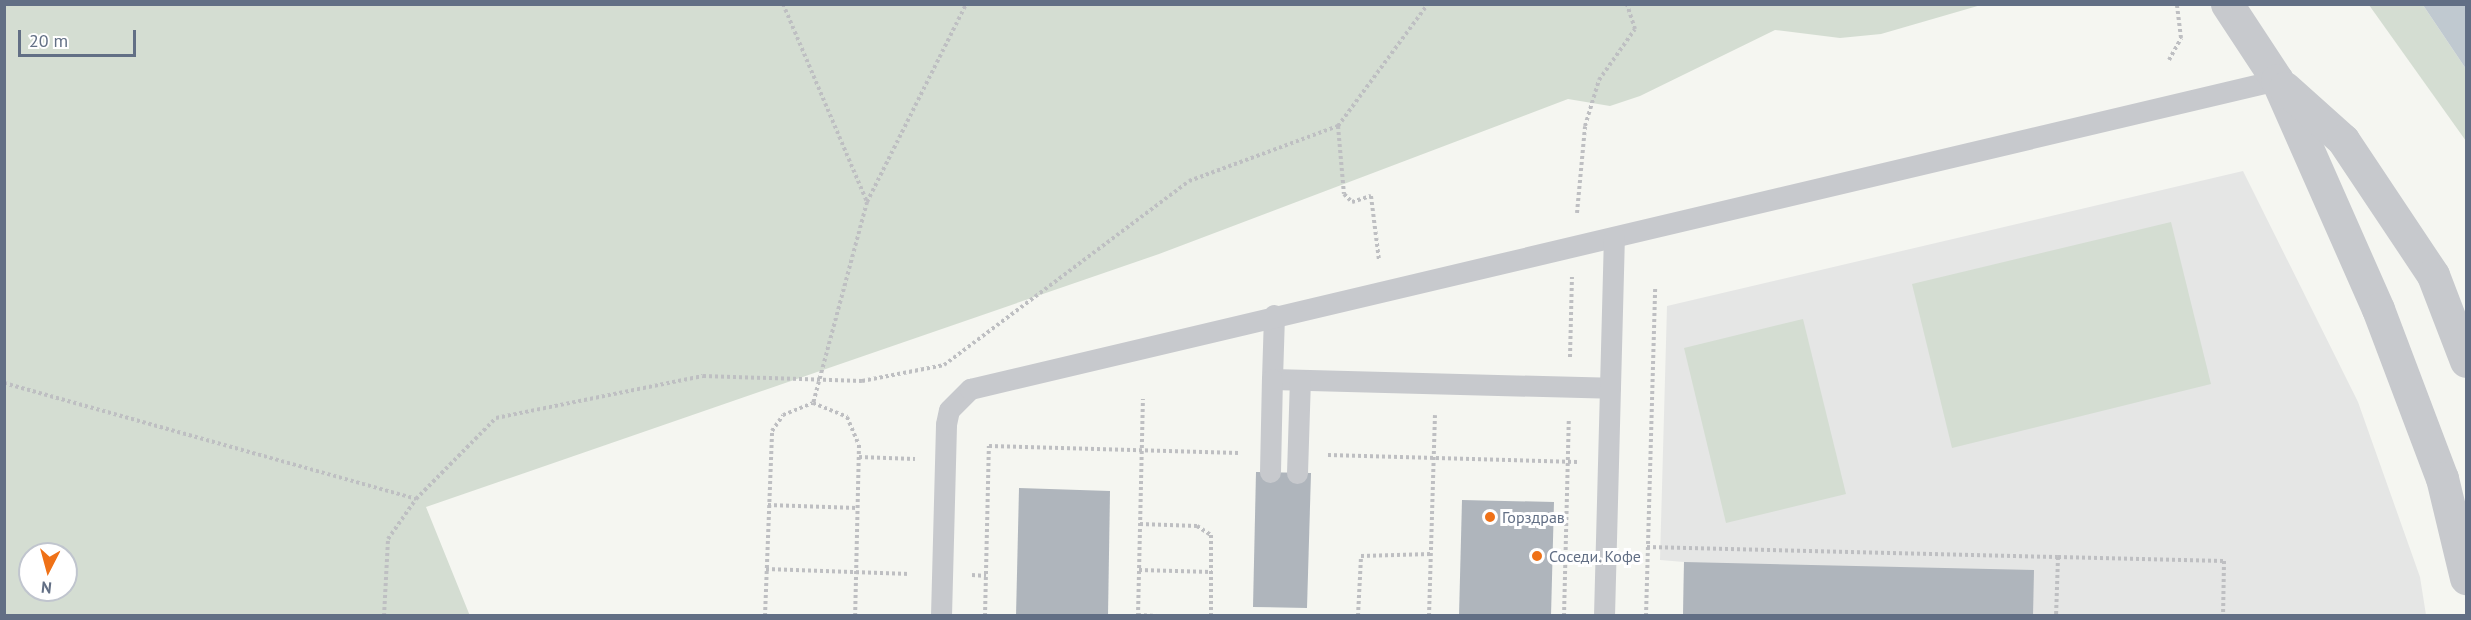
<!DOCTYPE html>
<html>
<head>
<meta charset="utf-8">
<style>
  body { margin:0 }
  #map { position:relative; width:2471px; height:620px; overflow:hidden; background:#f5f6f1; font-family:"PT Sans",sans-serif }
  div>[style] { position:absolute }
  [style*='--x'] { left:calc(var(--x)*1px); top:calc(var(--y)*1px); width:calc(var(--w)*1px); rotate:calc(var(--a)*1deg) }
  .built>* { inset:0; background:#e5e6e5 }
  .green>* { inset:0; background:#d4ddd2 }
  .water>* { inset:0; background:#c0c9d0 }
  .building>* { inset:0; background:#afb5bc }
  .path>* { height:4px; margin-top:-2px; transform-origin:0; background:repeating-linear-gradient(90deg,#bebfc2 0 3px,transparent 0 6px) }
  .lane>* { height:21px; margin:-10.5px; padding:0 10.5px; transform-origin:10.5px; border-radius:10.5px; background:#c7c9cd }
  .street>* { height:33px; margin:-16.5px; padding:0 16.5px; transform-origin:16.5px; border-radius:16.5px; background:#c7c9cd }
  .dots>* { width:16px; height:16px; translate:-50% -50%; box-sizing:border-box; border:3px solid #fff; border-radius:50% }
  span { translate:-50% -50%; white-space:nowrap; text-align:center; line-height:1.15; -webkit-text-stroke:6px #fff; paint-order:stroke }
  .poi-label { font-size:16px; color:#626f85 }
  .left { translate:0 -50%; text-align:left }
  .frame { position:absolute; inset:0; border:6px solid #626f85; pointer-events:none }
  .north { position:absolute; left:18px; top:542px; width:60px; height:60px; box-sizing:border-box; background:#fff; border:2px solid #c0c5ce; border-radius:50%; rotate:186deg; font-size:16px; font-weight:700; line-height:24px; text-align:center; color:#626f85 }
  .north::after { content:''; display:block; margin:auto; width:21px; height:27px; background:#ef7117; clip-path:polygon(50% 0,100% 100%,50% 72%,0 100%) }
  .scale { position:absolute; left:18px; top:30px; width:118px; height:27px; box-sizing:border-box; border:3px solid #626f85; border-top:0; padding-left:8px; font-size:18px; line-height:21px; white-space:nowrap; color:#626f85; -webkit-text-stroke:4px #fff; paint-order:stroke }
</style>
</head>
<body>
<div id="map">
  <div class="built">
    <div style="clip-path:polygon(2243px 171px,2358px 402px,2420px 577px,2426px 615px,1683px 615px,1684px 562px,1660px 560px,1667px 306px)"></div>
  </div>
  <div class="green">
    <div style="clip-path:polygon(evenodd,4px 5px,5px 4px,1981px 5px,1881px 34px,1840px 38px,1775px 30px,1640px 96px,1610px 106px,1568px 99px,1159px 254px,426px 507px,470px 616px,5px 615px,4px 5px,30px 554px,66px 554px,66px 590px,30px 590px,30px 554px)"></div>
    <div style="clip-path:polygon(2369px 5px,2423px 5px,2466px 69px,2466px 141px)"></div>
    <div style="clip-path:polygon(2171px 222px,2211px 384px,1952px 448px,1912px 284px)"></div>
    <div style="clip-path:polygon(1803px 319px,1846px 494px,1726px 523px,1684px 348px)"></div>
  </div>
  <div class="water">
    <div style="clip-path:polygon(2423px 5px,2466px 5px,2466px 69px)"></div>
  </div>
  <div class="building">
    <div style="clip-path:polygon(1256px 472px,1311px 473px,1307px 608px,1253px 607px)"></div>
    <div style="clip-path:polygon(1019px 488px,1110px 491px,1108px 616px,1016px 616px)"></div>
    <div style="clip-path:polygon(1462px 500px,1554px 502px,1551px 616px,1459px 616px)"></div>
    <div style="clip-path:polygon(1684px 562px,2034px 570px,2033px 616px,1683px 616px)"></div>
  </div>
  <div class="path">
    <div style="--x:783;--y:4;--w:215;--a:67"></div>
    <div style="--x:867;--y:202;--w:208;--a:105"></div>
    <div style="--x:2169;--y:60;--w:25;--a:-61"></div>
    <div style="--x:2181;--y:38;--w:34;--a:-97"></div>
    <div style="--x:1338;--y:126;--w:68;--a:85"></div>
    <div style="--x:1344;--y:194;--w:11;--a:45"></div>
    <div style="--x:1352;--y:202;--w:20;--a:-18"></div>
    <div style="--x:1371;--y:196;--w:64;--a:82.9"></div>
    <div style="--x:867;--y:202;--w:221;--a:-63.4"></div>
    <div style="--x:1577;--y:213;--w:87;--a:-84.7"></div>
    <div style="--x:1585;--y:126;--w:48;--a:-73.1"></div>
    <div style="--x:1599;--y:80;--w:62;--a:-54.8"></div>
    <div style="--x:1635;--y:29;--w:26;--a:-108"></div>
    <div style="--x:1570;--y:357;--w:80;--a:-88.6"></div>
    <div style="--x:4;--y:383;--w:428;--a:15.7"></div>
    <div style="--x:1328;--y:455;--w:250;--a:1.6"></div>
    <div style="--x:859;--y:457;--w:56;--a:2"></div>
    <div style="--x:768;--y:505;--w:89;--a:1.9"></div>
    <div style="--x:1140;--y:524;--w:57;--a:2"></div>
    <div style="--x:1197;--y:526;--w:17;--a:33"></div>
    <div style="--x:1211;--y:535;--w:81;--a:90"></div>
    <div style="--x:1647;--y:547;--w:411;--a:1.4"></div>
    <div style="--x:2058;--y:557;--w:59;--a:91.9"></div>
    <div style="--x:2058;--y:557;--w:166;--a:1.4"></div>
    <div style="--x:2224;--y:561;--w:55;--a:91"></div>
    <div style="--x:766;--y:569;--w:144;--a:2"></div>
    <div style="--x:1139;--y:570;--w:73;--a:1.6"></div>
    <div style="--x:972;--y:575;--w:14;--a:4"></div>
    <div style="--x:1138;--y:615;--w:19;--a:3"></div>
    <div style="--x:384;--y:616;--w:77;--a:-87"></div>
    <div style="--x:388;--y:539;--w:49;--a:-55"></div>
    <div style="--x:416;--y:499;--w:114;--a:-45.4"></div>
    <div style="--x:496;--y:418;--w:211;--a:-11.5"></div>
    <div style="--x:703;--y:376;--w:159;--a:1.8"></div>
    <div style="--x:862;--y:381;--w:84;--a:-11"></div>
    <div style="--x:944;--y:365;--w:306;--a:-36.9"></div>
    <div style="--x:1189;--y:181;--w:159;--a:-20.3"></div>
    <div style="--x:1338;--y:126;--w:152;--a:-53.6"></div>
    <div style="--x:765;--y:616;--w:185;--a:-87.8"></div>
    <div style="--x:772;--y:431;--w:19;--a:-55"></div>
    <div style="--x:783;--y:415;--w:32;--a:-22"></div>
    <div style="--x:813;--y:403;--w:37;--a:22"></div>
    <div style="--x:847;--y:417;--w:30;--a:67"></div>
    <div style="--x:859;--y:445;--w:171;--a:91.3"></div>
    <div style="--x:985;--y:616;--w:170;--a:-88.7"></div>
    <div style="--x:989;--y:446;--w:250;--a:1.6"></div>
    <div style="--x:1138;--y:616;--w:217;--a:-88.7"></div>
    <div style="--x:1358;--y:616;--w:60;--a:-87.1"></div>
    <div style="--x:1361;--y:556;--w:70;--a:-1.6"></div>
    <div style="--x:1429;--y:616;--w:201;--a:-88.3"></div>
    <div style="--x:1564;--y:616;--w:198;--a:-88.6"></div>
    <div style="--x:1646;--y:616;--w:328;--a:-88.4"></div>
  </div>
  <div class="lane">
    <div style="--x:1274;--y:315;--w:64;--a:91.8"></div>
    <div style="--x:1272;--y:379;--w:338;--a:1.5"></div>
    <div style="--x:1270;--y:472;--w:93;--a:-88.8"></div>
    <div style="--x:1297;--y:473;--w:93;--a:-88.2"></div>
    <div style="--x:941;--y:616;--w:192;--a:-88.5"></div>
    <div style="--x:946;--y:424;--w:14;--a:-78"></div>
    <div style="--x:949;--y:410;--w:30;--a:-45"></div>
    <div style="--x:970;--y:389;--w:1343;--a:-13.3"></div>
    <div style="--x:1604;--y:616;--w:379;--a:-88.5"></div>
  </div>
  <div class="street">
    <div style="--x:2227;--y:4;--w:91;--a:56.7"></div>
    <div style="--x:2277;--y:80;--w:250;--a:66.2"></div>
    <div style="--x:2378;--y:309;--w:181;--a:69.3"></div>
    <div style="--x:2442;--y:478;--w:103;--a:76.5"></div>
    <div style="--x:2285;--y:88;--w:78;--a:41.9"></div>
    <div style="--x:2343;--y:140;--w:162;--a:56.3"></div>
    <div style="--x:2433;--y:275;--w:92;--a:69"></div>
  </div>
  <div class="dots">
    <div style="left:1490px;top:517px;background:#ef7117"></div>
    <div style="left:1537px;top:556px;background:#ef7117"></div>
  </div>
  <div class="poi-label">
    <span class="left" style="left:1502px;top:517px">Горздрав</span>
    <span class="left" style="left:1549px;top:556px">Соседи. Кофе</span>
  </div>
  <div class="frame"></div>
  <div class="north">N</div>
  <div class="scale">20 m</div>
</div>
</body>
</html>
